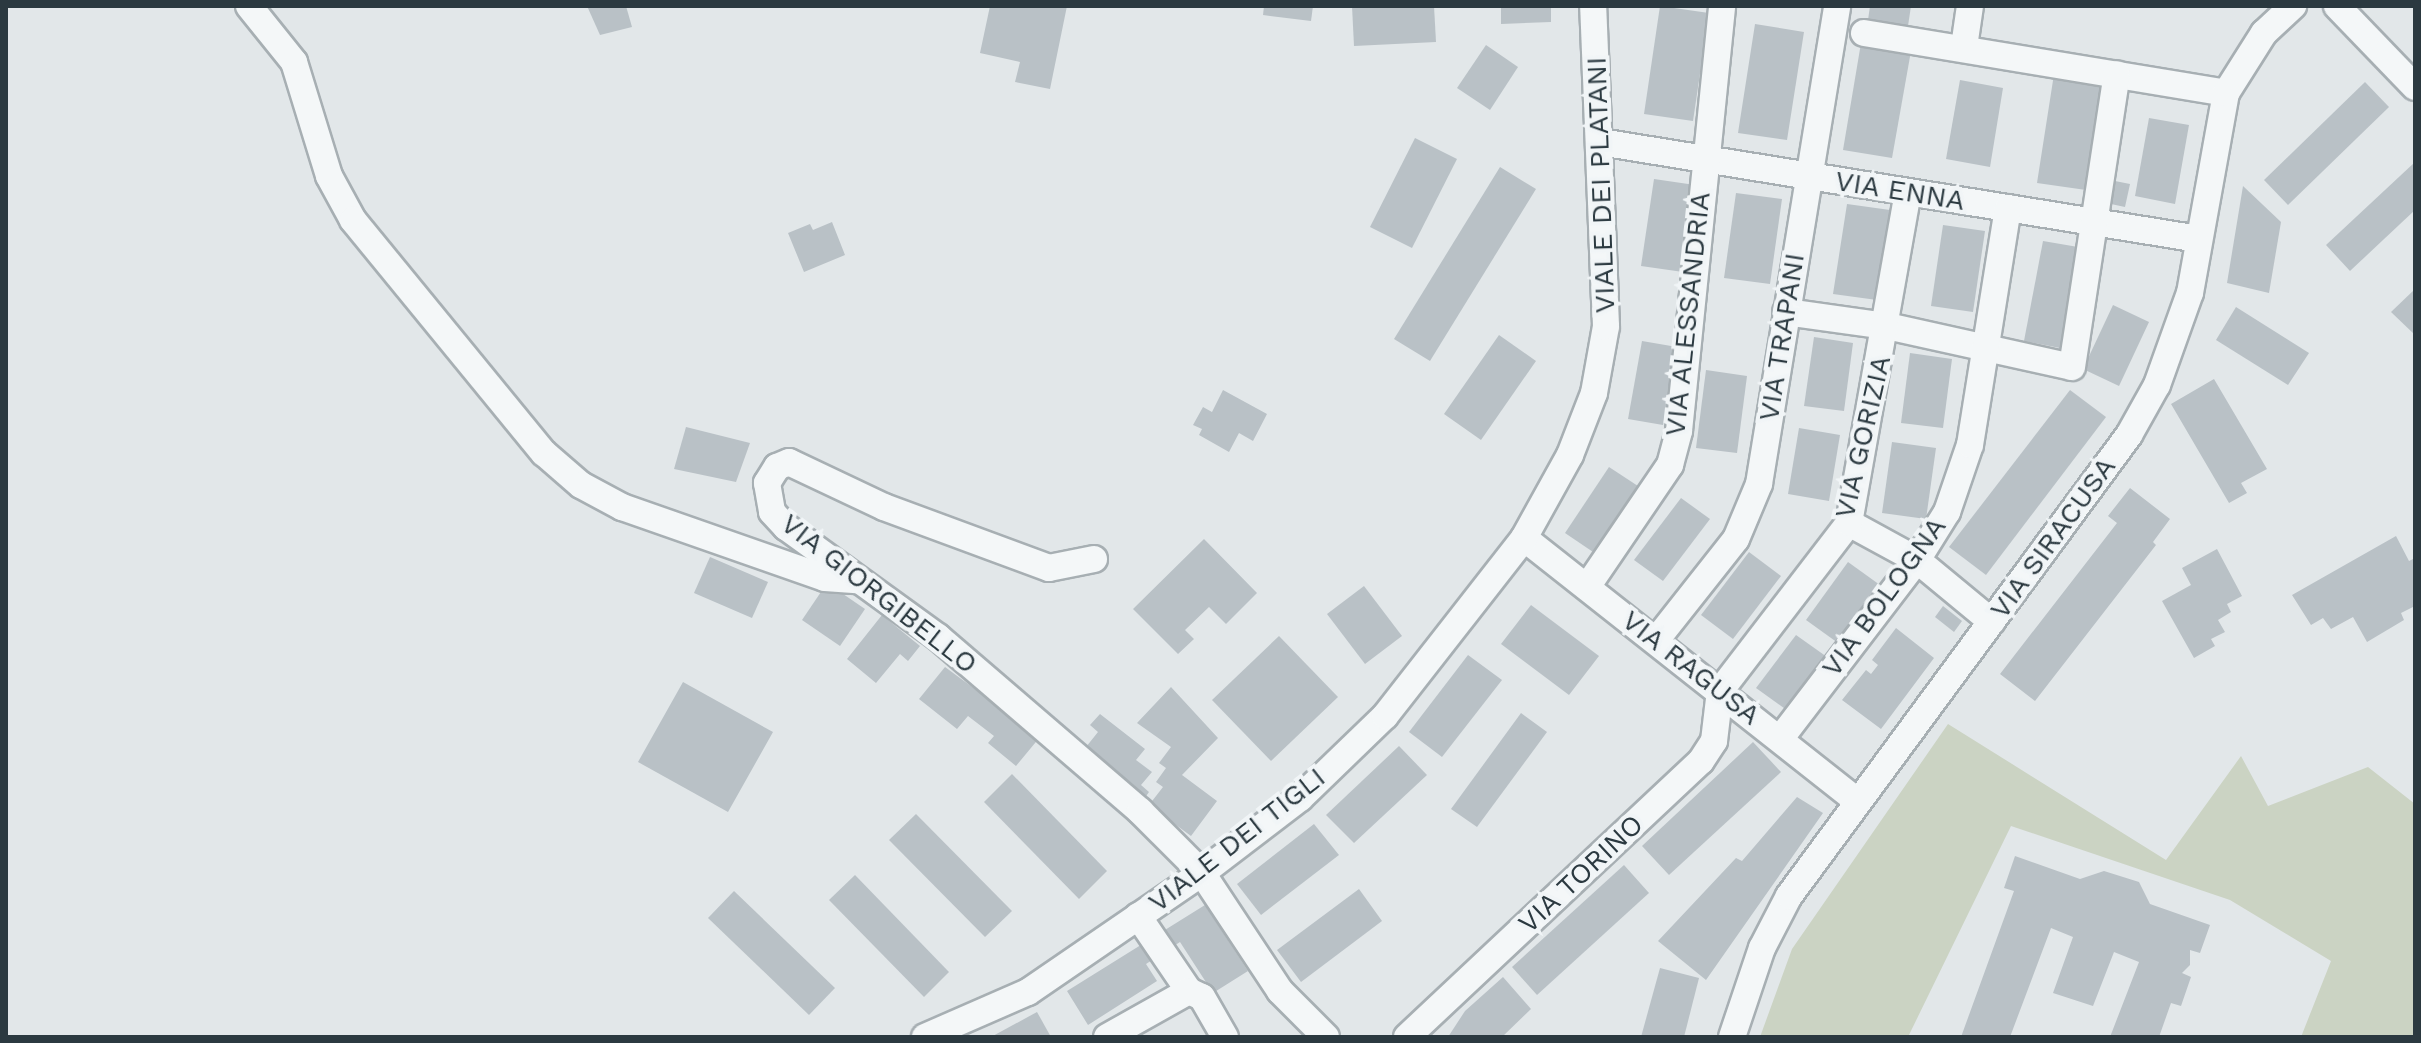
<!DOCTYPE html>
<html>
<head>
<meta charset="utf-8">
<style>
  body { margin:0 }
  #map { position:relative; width:2421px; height:1043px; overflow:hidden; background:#e2e7e9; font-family:"Work Sans",sans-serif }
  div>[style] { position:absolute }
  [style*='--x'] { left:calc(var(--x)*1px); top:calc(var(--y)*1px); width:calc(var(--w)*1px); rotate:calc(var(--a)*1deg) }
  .green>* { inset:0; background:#cbd3c3 }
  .building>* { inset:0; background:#b9c1c6 }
  .roads { filter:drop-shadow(2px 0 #a7afb3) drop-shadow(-2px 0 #a7afb3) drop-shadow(0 2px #a7afb3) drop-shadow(0 -2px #a7afb3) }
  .street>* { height:26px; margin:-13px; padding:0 13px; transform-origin:13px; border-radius:13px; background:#f4f7f8 }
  span { translate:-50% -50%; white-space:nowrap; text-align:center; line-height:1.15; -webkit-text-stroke:8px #f1f5f7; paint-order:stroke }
  .street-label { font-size:28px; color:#2b3940 }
  .frame { position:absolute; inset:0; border:8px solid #2b3940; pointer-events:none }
</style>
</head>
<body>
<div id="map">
  <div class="green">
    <div style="clip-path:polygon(1948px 724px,2166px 860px,2241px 756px,2268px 806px,2368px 767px,2415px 804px,2415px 1037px,2301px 1037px,2331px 961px,2230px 900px,2011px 826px,1908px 1037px,1760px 1037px,1792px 949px)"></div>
  </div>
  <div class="building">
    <div style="clip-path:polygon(587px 6px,626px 6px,632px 27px,600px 35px)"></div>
    <div style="clip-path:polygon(990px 6px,1067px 6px,1050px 89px,1015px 82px,1020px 62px,980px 53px)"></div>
    <div style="clip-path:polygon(1264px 6px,1313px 6px,1311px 21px,1263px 15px)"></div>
    <div style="clip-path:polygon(1352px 6px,1434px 6px,1436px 42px,1354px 46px)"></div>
    <div style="clip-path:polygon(1501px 6px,1551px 6px,1551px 22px,1501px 24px)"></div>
    <div style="clip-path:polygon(1660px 6px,1709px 13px,1693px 121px,1644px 114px)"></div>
    <div style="clip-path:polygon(1870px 6px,1911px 6px,1908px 26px,1868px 20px)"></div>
    <div style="clip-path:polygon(1755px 24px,1804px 32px,1787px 140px,1738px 133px)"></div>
    <div style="clip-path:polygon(1861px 43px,1911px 51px,1892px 158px,1843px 150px)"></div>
    <div style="clip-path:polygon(1486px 45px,1518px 67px,1490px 110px,1457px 88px)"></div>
    <div style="clip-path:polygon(2054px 74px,2103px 81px,2086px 190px,2037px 183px)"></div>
    <div style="clip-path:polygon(1960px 80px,2003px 88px,1990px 167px,1946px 159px)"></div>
    <div style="clip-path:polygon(2365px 82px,2389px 107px,2288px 205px,2264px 180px)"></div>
    <div style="clip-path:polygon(2149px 118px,2189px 125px,2175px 204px,2135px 196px)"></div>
    <div style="clip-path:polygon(1415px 138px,1457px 159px,1412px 248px,1370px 227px)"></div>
    <div style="clip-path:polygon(2415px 162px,2415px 210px,2350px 271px,2326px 245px)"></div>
    <div style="clip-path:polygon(1500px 167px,1536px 189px,1430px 361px,1394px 339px)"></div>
    <div style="clip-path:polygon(1654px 179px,1695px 185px,1683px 272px,1641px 266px)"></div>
    <div style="clip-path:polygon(2115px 181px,2130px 184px,2125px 207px,2111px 204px)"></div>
    <div style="clip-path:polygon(2243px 186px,2281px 222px,2269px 293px,2227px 283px)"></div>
    <div style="clip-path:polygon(1736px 193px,1782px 199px,1770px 284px,1724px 278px)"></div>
    <div style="clip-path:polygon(1847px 204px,1890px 210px,1877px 300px,1833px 294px)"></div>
    <div style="clip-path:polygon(832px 222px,845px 255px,804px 272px,788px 233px,810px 224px,813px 230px)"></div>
    <div style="clip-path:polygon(1943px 225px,1985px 231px,1973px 312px,1931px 306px)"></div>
    <div style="clip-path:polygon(2043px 241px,2078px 247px,2060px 348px,2024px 341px)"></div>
    <div style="clip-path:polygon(2415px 289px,2415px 335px,2391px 312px)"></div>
    <div style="clip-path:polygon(2113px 305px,2149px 322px,2119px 386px,2083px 369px)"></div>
    <div style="clip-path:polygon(2236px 307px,2309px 353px,2288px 385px,2216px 340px)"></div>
    <div style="clip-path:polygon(1499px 335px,1536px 361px,1481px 440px,1444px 414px)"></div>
    <div style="clip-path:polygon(1814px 337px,1853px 343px,1844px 411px,1804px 406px)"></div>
    <div style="clip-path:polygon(1642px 341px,1677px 347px,1663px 425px,1628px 419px)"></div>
    <div style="clip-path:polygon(1910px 353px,1952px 359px,1943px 428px,1901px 423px)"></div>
    <div style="clip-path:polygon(1706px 370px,1747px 376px,1737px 453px,1696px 448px)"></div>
    <div style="clip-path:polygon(2214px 379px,2267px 469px,2241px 483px,2247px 493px,2229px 503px,2171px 404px)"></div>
    <div style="clip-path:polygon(1223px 390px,1267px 414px,1253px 441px,1239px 433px,1229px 452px,1199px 435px,1202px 429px,1193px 425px,1203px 407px,1212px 412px)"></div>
    <div style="clip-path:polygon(2070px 390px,2106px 417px,1986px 575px,1949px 547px)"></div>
    <div style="clip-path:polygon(686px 427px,750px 443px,736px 482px,674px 469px)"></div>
    <div style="clip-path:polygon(1799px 428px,1840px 435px,1829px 501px,1788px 494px)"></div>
    <div style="clip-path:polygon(1892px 442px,1936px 448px,1926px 519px,1882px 513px)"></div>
    <div style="clip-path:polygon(1609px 467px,1641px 488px,1596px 554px,1565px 533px)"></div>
    <div style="clip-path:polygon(2130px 488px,2170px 519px,2153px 542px,2156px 545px,2035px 701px,2000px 674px,2117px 523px,2108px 516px)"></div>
    <div style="clip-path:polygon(1681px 498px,1710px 519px,1663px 581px,1634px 560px)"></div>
    <div style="clip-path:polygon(2396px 536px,2409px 561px,2415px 558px,2415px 606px,2401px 613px,2404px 620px,2367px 642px,2353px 617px,2331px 629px,2323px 618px,2311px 625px,2292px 595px)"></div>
    <div style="clip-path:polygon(1204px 539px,1257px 593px,1226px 624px,1209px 607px,1185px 630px,1194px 639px,1178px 654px,1133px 609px)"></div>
    <div style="clip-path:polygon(2217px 549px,2242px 596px,2227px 604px,2231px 612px,2218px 620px,2225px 632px,2211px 639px,2215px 646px,2194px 658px,2162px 601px,2191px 585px,2182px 568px)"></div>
    <div style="clip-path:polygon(1749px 552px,1781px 576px,1733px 639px,1701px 615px)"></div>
    <div style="clip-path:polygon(710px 557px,768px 582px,752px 618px,694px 593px)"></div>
    <div style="clip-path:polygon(1848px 562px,1880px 585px,1838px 643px,1806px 620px)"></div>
    <div style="clip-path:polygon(827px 583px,865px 609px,840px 646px,802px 620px)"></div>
    <div style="clip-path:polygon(1364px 586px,1402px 636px,1365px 664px,1327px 614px)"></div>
    <div style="clip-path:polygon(1531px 605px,1599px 656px,1569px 695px,1501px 644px)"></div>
    <div style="clip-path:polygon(1943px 606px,1962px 621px,1954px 632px,1935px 617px)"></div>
    <div style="clip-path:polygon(882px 615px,920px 646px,908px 661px,900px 654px,876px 683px,847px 659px)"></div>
    <div style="clip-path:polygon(1896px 628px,1934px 658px,1881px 729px,1842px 700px,1866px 670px,1871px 674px,1878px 665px,1872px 660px)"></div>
    <div style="clip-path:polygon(1796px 635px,1827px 657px,1788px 711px,1756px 688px)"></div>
    <div style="clip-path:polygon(1279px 636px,1338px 697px,1271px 761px,1212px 700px)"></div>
    <div style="clip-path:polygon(1468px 655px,1502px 680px,1442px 757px,1409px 732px)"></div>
    <div style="clip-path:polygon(945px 667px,1040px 737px,1016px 766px,988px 743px,994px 736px,968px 716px,957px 729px,919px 699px)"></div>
    <div style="clip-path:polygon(683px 682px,773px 732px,728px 812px,638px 762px)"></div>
    <div style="clip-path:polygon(1171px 687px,1218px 738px,1182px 775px,1217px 801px,1191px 836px,1149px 805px,1163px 787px,1156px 782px,1166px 768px,1159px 763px,1171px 747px,1137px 723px)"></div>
    <div style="clip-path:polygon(1521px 713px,1547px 732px,1477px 827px,1451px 809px)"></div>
    <div style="clip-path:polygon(1100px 714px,1145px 749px,1136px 760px,1152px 772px,1141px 785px,1149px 792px,1142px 802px,1130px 793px,1135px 786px,1086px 747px,1098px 732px,1090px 725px)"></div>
    <div style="clip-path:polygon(1753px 742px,1781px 772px,1669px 875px,1642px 846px)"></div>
    <div style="clip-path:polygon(1399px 746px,1427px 775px,1354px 843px,1326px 815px)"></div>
    <div style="clip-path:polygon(1012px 774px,1107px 871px,1079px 899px,984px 802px)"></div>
    <div style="clip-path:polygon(1797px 797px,1823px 813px,1706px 980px,1658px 941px,1736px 858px,1742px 861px)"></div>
    <div style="clip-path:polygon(916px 814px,1012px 911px,985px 937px,889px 840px)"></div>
    <div style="clip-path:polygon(1314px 824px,1339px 855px,1261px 915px,1237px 884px)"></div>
    <div style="clip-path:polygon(2015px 856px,2080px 879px,2104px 871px,2139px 882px,2150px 904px,2210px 925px,2200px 953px,2190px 950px,2190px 965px,2182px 973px,2191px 977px,2181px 1006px,2171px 1003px,2159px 1037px,2110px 1037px,2139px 962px,2114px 952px,2093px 1006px,2053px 993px,2073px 937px,2051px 928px,2010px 1037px,1961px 1037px,2014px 891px,2004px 888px)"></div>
    <div style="clip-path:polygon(1624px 865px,1649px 893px,1537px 995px,1512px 967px)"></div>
    <div style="clip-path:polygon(855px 875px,949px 972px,924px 997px,829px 900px)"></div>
    <div style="clip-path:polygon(1359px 889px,1382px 921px,1301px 982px,1277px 950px)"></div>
    <div style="clip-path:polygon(734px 891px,835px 988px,809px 1015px,708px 918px)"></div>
    <div style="clip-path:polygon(1205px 905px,1248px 971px,1213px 993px,1180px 942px,1146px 964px,1157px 981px,1088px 1025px,1067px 991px)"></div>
    <div style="clip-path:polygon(1660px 968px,1699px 978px,1684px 1037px,1641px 1037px)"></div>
    <div style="clip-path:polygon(1503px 977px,1531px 1009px,1502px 1037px,1448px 1037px,1465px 1011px)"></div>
    <div style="clip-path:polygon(1037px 1012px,1051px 1037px,991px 1037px)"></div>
  </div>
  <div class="roads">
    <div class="street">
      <div style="--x:249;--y:6;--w:72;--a:51.2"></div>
      <div style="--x:294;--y:62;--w:119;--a:72.9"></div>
      <div style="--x:329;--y:176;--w:50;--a:61.4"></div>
      <div style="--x:353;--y:220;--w:301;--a:50.7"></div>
      <div style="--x:544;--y:453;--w:49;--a:40.9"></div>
      <div style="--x:581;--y:485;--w:47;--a:28.2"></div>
      <div style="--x:622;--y:507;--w:215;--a:19.3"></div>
      <div style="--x:825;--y:578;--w:32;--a:4"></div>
      <div style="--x:2337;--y:6;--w:112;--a:46.1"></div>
      <div style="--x:1864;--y:33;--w:367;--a:9.4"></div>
      <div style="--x:1964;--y:47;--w:41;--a:-81.7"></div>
      <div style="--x:1600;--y:142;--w:607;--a:9.2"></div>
      <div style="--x:1786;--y:312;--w:102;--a:7.9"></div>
      <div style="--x:1887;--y:326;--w:189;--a:12.5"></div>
      <div style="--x:2072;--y:367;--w:296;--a:-81.3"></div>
      <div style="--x:1849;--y:523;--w:77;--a:28.6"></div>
      <div style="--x:1917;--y:560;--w:97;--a:39.6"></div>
      <div style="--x:1524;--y:538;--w:423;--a:38.3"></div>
      <div style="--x:1094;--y:559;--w:46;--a:168.7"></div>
      <div style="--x:1049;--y:568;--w:176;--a:-159.7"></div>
      <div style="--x:884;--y:507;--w:105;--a:-154.7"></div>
      <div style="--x:789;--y:462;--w:13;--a:157"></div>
      <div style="--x:777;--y:467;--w:19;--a:122"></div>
      <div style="--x:767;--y:483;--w:29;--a:80"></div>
      <div style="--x:772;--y:512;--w:21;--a:47"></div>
      <div style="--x:786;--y:527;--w:188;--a:35.9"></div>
      <div style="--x:938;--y:637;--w:267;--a:40.7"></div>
      <div style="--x:1140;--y:811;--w:88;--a:45"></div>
      <div style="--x:1202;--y:873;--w:141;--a:56.5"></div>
      <div style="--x:1280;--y:991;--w:65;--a:45"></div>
      <div style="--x:1587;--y:587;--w:148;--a:-55.8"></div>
      <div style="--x:1670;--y:465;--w:35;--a:-75"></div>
      <div style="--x:1679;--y:431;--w:427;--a:-84.2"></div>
      <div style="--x:1657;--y:639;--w:127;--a:-51.7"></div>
      <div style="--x:1736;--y:539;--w:60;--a:-67.3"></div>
      <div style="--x:1759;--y:484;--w:484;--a:-80.7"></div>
      <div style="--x:1780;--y:739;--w:225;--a:-52.6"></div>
      <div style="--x:1917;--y:560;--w:57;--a:-58"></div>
      <div style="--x:1947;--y:512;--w:71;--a:-71.1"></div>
      <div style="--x:1970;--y:445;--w:240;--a:-80.9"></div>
      <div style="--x:1138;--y:916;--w:91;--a:55.8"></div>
      <div style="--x:925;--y:1037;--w:112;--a:-23.6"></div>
      <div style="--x:1028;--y:992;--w:211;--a:-34.4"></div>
      <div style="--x:1202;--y:873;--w:123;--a:-37.4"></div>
      <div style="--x:1300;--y:798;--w:118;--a:-44"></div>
      <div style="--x:1385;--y:716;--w:226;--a:-52"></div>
      <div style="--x:1524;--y:538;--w:95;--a:-61"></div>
      <div style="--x:1570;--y:455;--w:66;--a:-68.8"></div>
      <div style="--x:1594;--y:393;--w:68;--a:-79.8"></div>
      <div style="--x:1606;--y:326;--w:320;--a:-92.3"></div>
      <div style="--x:1107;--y:1037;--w:94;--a:-29.3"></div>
      <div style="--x:1189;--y:991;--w:14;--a:25"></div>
      <div style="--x:1202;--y:997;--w:46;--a:60.1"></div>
      <div style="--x:1407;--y:1037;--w:403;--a:-43.2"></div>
      <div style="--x:1701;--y:761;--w:24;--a:-57"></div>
      <div style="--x:1714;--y:741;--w:50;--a:-83.2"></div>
      <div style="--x:1720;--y:691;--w:212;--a:-52.5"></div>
      <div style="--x:1849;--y:523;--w:336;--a:-79.9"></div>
      <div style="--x:1732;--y:1037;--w:94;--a:-71.4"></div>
      <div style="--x:1762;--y:948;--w:59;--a:-62.6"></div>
      <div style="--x:1789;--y:896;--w:573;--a:-53.59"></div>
      <div style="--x:2129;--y:435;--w:57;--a:-60.8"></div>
      <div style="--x:2157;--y:385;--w:98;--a:-70.3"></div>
      <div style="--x:2190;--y:293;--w:203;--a:-79.8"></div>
      <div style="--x:2226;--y:93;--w:71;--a:-57.7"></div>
      <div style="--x:2264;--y:33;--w:40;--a:-43"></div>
    </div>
  </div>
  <div class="street-label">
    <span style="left:1601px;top:185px;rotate:-92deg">VIALE DEI PLATANI</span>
    <span style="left:1900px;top:191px;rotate:9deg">VIA ENNA</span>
    <span style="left:1688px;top:314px;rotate:-84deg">VIA ALESSANDRIA</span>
    <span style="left:1782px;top:337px;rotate:-81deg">VIA TRAPANI</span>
    <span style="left:1863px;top:437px;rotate:-77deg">VIA GORIZIA</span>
    <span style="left:2053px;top:538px;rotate:-54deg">VIA SIRACUSA</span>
    <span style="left:879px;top:594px;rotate:38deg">VIA GIORGIBELLO</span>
    <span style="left:1884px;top:597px;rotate:-54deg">VIA BOLOGNA</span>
    <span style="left:1691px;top:668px;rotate:38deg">VIA RAGUSA</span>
    <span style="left:1237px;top:840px;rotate:-38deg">VIALE DEI TIGLI</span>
    <span style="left:1581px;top:874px;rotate:-43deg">VIA TORINO</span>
  </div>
  <div class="frame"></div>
</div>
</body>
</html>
